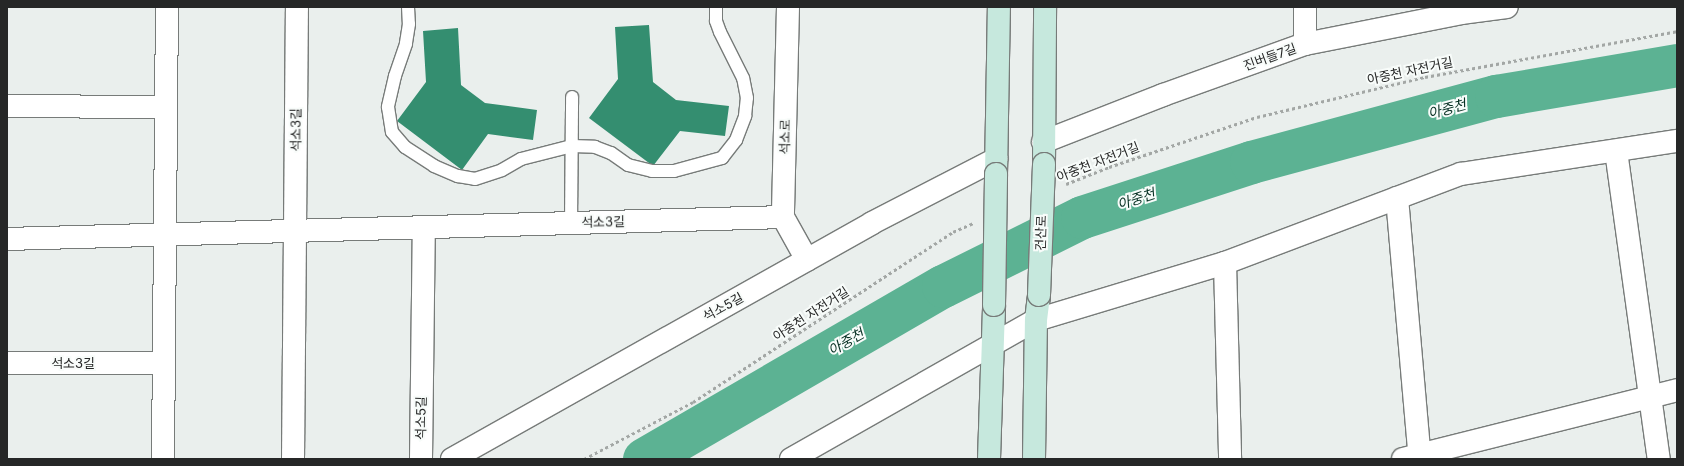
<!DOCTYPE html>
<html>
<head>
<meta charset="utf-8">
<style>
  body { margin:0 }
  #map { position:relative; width:1684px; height:466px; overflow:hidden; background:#eaefed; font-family:Inter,"Noto Sans KR",sans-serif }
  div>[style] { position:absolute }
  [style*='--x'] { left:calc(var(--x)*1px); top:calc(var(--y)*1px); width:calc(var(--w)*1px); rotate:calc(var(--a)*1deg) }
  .river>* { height:43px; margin:-21.5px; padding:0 21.5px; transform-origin:21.5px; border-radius:21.5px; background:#5cb293 }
  .building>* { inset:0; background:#348e70 }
  .path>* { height:2.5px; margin-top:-1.25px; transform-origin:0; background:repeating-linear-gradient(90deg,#a3a7a5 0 3px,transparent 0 6px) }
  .roads { filter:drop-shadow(1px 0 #777b79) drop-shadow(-1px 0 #777b79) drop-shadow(0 1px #777b79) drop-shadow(0 -1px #777b79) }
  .lane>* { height:12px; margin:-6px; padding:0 6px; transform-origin:6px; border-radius:6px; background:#fff }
  .street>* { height:22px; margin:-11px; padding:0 11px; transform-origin:11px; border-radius:11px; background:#fff }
  .secondary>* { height:22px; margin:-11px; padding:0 11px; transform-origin:11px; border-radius:11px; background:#c6e8dd }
  .bridges { filter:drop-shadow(1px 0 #777b79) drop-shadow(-1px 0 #777b79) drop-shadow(0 1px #777b79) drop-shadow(0 -1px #777b79) }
  .secondary-bridge>* { height:22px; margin:-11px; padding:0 11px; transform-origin:11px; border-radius:11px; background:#c6e8dd }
  span { translate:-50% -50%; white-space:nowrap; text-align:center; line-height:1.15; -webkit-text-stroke:4px #f8fcfa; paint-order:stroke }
  .street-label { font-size:13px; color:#262727 }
  .water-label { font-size:14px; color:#083124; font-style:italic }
  .frame { position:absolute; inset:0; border:8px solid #262727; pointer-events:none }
</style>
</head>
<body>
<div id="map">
  <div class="river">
    <div style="--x:644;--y:459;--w:345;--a:-30.1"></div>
    <div style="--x:943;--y:286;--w:155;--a:-26.4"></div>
    <div style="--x:1082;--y:217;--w:178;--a:-18"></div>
    <div style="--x:1251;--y:162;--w:254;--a:-15.1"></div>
    <div style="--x:1496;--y:96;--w:184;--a:-9.7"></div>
  </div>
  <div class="building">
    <div style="clip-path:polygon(649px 25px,653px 82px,676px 100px,729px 106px,725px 136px,680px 131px,653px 166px,589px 118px,618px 79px,615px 27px)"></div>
    <div style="clip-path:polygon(458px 28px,461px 85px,485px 103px,537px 110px,533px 140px,488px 134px,462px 170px,397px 121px,426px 82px,423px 31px)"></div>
  </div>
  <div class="path">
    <div style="--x:1066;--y:184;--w:46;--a:-21.6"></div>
    <div style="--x:1109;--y:167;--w:156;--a:-18.7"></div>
    <div style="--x:1257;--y:117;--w:173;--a:-13.4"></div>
    <div style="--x:1425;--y:77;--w:256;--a:-10.3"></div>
    <div style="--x:584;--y:459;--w:123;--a:-27.6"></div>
    <div style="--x:693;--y:402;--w:311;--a:-33.2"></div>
    <div style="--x:953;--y:232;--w:22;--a:-24"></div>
  </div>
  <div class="roads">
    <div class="lane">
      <div style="--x:408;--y:7;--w:17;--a:87"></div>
      <div style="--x:409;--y:24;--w:20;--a:99"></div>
      <div style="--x:406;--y:44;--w:34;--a:109"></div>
      <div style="--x:395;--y:76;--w:32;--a:103"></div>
      <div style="--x:388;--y:107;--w:25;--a:81"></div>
      <div style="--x:392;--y:132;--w:20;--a:49"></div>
      <div style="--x:405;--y:147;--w:35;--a:33"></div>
      <div style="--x:434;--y:166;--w:26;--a:23"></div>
      <div style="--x:458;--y:176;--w:17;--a:10"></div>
      <div style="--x:475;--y:179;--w:28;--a:-18"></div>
      <div style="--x:502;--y:170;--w:22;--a:-30"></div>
      <div style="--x:521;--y:159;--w:53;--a:-14.3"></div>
      <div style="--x:572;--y:146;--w:23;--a:2"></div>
      <div style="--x:595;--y:147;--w:17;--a:21"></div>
      <div style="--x:611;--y:153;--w:21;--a:35"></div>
      <div style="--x:628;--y:165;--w:25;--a:14"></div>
      <div style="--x:652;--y:171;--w:22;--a:0"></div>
      <div style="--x:674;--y:171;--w:50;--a:-15.2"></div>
      <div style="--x:722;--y:158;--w:23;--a:-52"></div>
      <div style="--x:736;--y:140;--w:26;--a:-69"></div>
      <div style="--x:745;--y:116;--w:18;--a:-84"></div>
      <div style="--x:747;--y:98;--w:20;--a:-101"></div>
      <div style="--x:743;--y:78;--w:51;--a:-116.6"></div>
      <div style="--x:720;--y:32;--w:12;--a:-110"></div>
      <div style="--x:716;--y:21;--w:14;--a:-90"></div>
      <div style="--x:571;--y:223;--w:126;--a:-89.5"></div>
    </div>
    <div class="street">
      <div style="--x:788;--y:7;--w:210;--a:91.4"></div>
      <div style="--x:783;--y:217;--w:49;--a:60.8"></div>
      <div style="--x:1305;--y:44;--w:37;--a:-90"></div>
      <div style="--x:7;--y:106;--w:159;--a:0.4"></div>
      <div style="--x:1043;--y:142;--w:129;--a:-21.4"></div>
      <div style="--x:1163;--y:95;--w:151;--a:-19.8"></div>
      <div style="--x:1305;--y:44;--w:159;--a:-11.2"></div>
      <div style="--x:1461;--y:13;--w:46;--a:-7.4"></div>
      <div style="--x:1616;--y:151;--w:311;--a:82.1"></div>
      <div style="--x:1397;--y:198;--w:262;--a:85"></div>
      <div style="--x:7;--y:239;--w:776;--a:-1.62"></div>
      <div style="--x:1225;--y:263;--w:196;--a:88.5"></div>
      <div style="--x:7;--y:363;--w:157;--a:0"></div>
      <div style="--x:163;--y:459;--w:452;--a:-89.5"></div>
      <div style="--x:293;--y:459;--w:452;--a:-89.5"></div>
      <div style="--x:421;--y:459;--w:232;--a:-89.3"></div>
      <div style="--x:452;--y:459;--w:482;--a:-29.3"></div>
      <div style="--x:872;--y:223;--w:140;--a:-27.3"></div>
      <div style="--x:791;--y:459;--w:282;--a:-29.6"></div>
      <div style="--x:1036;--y:320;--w:197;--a:-16.8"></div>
      <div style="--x:1225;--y:263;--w:252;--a:-20.7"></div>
      <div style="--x:1461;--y:174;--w:219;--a:-8.7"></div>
      <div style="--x:1403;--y:459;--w:283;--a:-14.1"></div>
    </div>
    <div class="secondary">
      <div style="--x:1044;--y:164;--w:157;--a:-89.6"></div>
      <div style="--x:996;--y:174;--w:167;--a:-89"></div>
      <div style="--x:989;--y:459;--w:154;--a:-88.1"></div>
      <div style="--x:1034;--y:459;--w:139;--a:-89.2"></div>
      <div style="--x:1036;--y:320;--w:25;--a:-83"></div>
    </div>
  </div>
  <div class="bridges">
    <div class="secondary-bridge">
      <div style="--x:1039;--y:295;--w:131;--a:-87.8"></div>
      <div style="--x:994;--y:305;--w:131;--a:-89.1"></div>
    </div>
  </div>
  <div class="street-label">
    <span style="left:1270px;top:57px;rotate:-20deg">진버들7길</span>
    <span style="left:1410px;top:71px;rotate:-12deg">아중천 자전거길</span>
    <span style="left:296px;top:130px;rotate:-90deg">석소3길</span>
    <span style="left:785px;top:137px;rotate:-89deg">석소로</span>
    <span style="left:1098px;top:162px;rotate:-21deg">아중천 자전거길</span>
    <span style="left:603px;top:222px;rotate:-1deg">석소3길</span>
    <span style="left:1041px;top:233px;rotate:-88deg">건산로</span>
    <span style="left:723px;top:307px;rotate:-29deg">석소5길</span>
    <span style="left:811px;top:314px;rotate:-33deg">아중천 자전거길</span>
    <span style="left:73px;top:363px">석소3길</span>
    <span style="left:421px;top:418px;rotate:-89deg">석소5길</span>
  </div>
  <div class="water-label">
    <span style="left:1447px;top:109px;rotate:-15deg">아중천</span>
    <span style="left:1136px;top:199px;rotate:-18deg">아중천</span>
    <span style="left:846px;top:342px;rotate:-30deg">아중천</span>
  </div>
  <div class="frame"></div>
</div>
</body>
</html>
